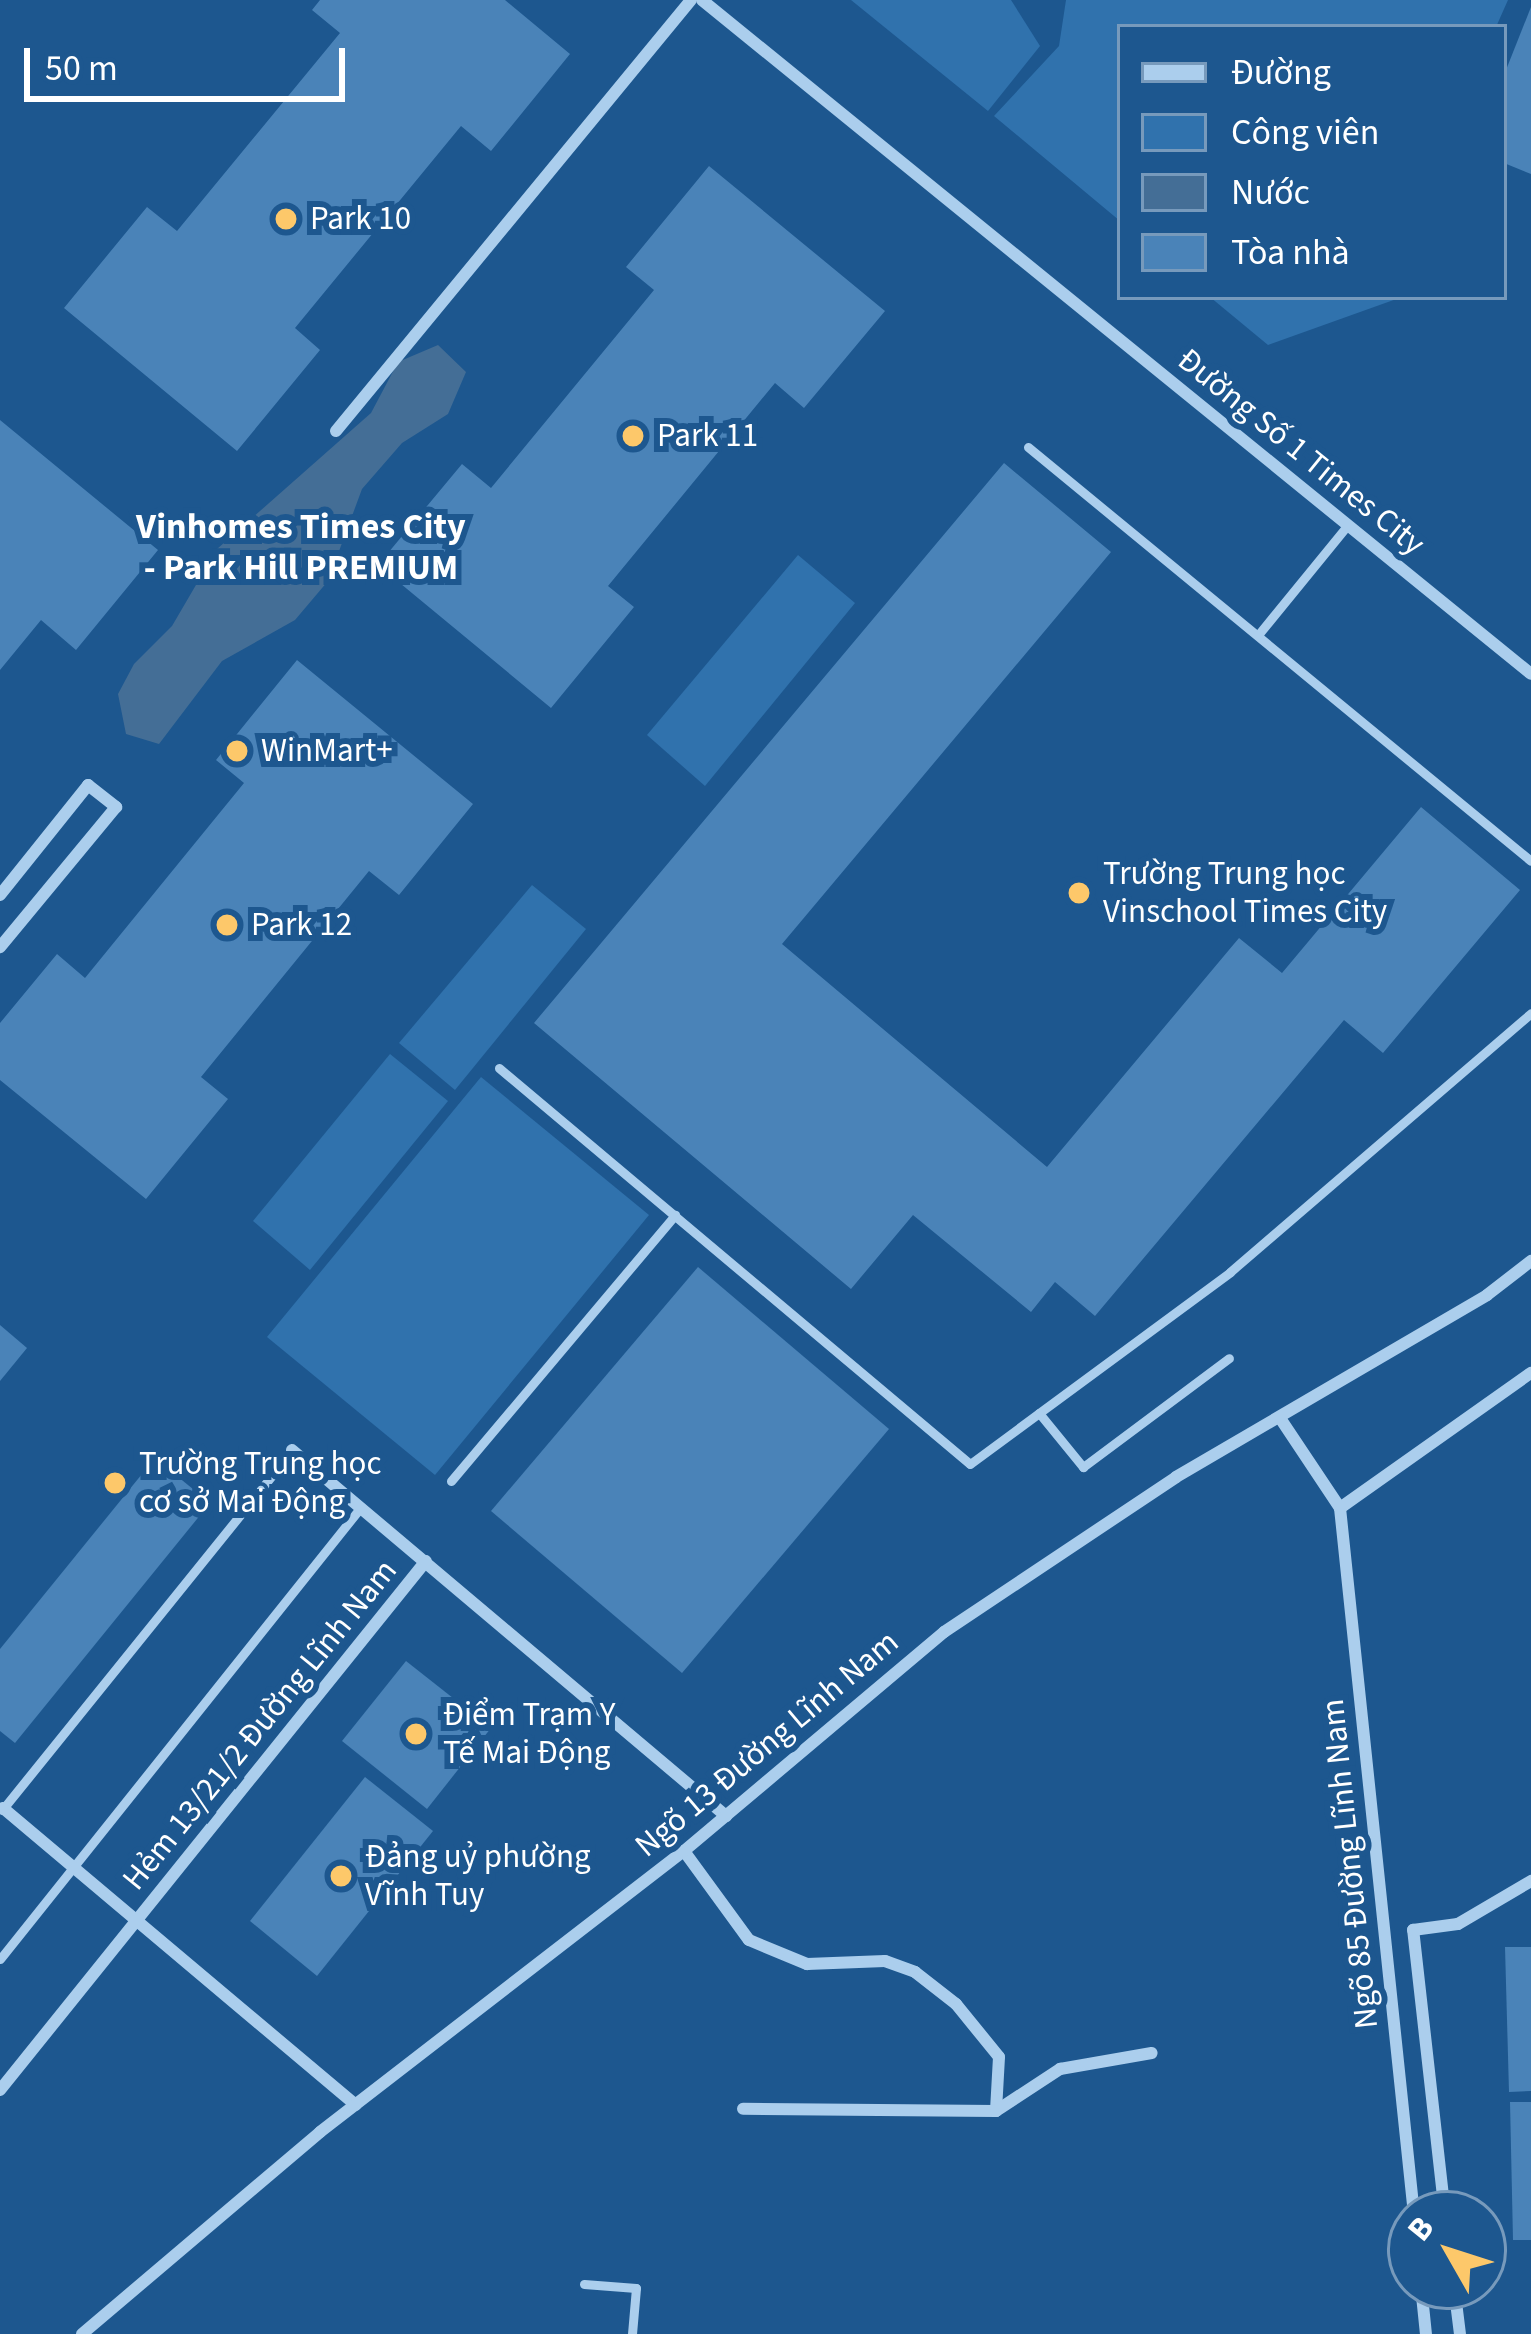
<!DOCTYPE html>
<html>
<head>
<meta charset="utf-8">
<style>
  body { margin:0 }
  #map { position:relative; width:1531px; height:2334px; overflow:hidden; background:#1d578f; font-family:"Source Sans 3",sans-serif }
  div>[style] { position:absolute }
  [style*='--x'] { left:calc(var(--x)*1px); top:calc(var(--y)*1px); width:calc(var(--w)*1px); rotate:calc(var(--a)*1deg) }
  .green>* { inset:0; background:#3072ad }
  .water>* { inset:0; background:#446e96 }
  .building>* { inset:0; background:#4a83b8 }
  .lane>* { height:9px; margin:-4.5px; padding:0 4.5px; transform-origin:4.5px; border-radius:4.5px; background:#abceed }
  .street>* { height:12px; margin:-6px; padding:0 6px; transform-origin:6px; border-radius:6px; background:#abceed }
  .dots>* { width:33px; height:33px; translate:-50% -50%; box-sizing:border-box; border:6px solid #1d578f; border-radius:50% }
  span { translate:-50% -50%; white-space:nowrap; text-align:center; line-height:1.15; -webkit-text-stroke:12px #1d578f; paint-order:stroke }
  .poi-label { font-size:33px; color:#fff }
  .left { translate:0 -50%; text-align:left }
  .street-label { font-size:33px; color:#fff }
  .neighbourhood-label { font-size:36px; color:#fff; font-weight:700 }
  .legend { position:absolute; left:1117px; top:24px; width:390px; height:276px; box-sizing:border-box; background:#1d578f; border:3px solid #779abc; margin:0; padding:15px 21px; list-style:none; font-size:36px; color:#fff }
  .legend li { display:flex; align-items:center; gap:24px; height:60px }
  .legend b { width:60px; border:3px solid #779abc }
  .north { position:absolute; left:1387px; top:2190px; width:120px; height:120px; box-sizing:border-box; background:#1d578f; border:3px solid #779abc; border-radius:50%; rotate:309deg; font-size:33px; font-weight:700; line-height:48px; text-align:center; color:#fff }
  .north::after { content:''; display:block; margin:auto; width:42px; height:54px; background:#fdc86a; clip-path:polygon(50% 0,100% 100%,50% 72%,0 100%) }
  .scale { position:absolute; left:24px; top:48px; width:321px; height:54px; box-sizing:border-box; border:6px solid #fff; border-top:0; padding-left:15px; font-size:36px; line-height:42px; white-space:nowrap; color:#fff; -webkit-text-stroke:9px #1d578f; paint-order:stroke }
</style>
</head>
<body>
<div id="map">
  <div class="green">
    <div style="clip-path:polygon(851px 0,1011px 0,1040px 46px,988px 111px)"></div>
    <div style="clip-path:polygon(1066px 0,1508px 0,1496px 27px,1120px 27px,1120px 221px,994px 116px,1059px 46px)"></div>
    <div style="clip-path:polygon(1210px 297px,1402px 297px,1268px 345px)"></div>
    <div style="clip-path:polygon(798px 555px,855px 603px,705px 786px,647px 735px)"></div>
    <div style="clip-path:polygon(532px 885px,586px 929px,455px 1090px,399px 1043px)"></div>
    <div style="clip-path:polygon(390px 1054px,448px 1101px,310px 1270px,253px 1221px)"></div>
    <div style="clip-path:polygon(481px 1077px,649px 1215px,435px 1475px,267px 1337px)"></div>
  </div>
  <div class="water">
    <div style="clip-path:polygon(438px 345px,466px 372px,448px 414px,402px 443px,362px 489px,328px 581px,295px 620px,222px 661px,159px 744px,126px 734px,118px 694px,134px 664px,172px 626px,217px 549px,371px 413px,398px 362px)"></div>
  </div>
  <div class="building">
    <div style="clip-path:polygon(320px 0,505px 0,570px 54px,491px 151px,461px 126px,295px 328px,320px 350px,237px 451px,64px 308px,147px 207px,177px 231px,340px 33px,312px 10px)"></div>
    <div style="clip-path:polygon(1531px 7px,1531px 174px,1504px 163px,1504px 75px)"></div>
    <div style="clip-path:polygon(709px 166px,885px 311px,804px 408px,775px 383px,608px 586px,634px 607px,551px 708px,378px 565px,462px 464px,491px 488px,654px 290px,626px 267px)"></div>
    <div style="clip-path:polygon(0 420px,158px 550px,76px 650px,41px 620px,0 670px)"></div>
    <div style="clip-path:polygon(1004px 463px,1111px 552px,782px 944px,1047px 1167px,1239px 938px,1282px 973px,1421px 807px,1520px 890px,1383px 1053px,1344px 1020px,1095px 1316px,1055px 1282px,1031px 1312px,913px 1215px,851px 1289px,534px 1023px)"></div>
    <div style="clip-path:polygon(297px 660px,473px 804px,399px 895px,369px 871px,201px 1077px,228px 1099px,146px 1199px,0 1080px,0 1023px,57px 954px,85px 978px,182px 859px,244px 783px,216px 760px)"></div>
    <div style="clip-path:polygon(698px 1267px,889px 1429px,682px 1673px,491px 1511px)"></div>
    <div style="clip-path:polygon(0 1325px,27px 1348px,0 1381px)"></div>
    <div style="clip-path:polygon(155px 1458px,210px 1503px,15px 1743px,0 1731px,0 1649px)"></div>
    <div style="clip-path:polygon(406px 1661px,491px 1728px,427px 1809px,342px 1741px)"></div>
    <div style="clip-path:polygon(365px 1777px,433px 1831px,317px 1976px,250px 1921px)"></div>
    <div style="clip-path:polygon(1505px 1947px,1531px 1947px,1531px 2091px,1509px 2092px)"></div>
    <div style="clip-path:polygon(1510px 2102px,1531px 2102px,1531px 2240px,1513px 2240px)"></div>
  </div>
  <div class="lane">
    <div style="--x:1028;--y:447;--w:651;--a:39.46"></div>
    <div style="--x:1258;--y:635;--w:141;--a:-50.8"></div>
    <div style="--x:499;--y:1068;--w:615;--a:40.06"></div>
    <div style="--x:970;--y:1464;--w:323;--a:-36.4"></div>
    <div style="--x:1230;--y:1272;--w:397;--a:-40.7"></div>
    <div style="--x:1039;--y:1413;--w:70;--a:50.8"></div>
    <div style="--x:1083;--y:1467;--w:182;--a:-36.7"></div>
    <div style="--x:451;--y:1481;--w:348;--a:-49.9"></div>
    <div style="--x:2;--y:1810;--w:462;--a:-51.1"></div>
    <div style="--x:0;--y:1959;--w:578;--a:-51.39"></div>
    <div style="--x:584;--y:2284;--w:52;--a:4.4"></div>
    <div style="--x:636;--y:2288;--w:46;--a:95"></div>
  </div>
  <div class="street">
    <div style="--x:702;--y:0;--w:1068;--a:39.11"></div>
    <div style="--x:336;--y:431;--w:558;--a:-50.52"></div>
    <div style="--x:0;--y:895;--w:141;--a:-51.3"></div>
    <div style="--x:88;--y:785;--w:36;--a:38"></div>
    <div style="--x:116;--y:807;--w:182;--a:129.6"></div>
    <div style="--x:1280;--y:1418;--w:108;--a:56.3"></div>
    <div style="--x:1340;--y:1508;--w:710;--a:84.02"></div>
    <div style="--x:292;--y:1450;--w:568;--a:40.14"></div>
    <div style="--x:1340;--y:1508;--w:234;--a:-35.3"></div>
    <div style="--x:3;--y:1808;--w:461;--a:40.1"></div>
    <div style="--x:684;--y:1851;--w:110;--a:53.9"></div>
    <div style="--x:749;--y:1940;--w:63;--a:22.5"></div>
    <div style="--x:807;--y:1964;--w:78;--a:-2.2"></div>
    <div style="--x:885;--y:1961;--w:32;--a:20"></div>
    <div style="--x:915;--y:1972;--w:52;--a:38"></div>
    <div style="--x:956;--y:2004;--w:68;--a:50.9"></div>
    <div style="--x:999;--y:2057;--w:54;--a:93.2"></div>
    <div style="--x:996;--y:2111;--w:253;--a:-179.5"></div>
    <div style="--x:0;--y:2090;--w:679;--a:-51.16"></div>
    <div style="--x:996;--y:2111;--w:77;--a:-33.3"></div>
    <div style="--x:1060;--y:2069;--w:93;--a:-9.9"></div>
    <div style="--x:1445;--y:2214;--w:286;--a:-96.4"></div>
    <div style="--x:1413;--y:1930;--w:45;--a:-7.6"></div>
    <div style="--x:1458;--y:1924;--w:85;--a:-30.5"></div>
    <div style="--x:1421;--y:2286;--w:48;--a:84.1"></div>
    <div style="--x:1454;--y:2286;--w:48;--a:82.9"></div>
    <div style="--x:82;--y:2334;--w:312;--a:-40.3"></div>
    <div style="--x:320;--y:2132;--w:460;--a:-37.7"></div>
    <div style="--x:684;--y:1851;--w:340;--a:-40.1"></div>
    <div style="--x:944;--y:1632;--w:279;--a:-33.7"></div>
    <div style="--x:1176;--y:1477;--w:360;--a:-30.3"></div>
    <div style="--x:1487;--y:1295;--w:56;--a:-37.7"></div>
  </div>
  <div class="dots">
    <div style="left:286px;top:219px;background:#fdc86a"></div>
    <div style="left:633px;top:436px;background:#fdc86a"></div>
    <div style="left:237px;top:751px;background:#fdc86a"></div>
    <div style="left:1079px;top:893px;background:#fdc86a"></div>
    <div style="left:227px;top:925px;background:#fdc86a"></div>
    <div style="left:115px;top:1483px;background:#fdc86a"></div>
    <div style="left:416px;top:1734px;background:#fdc86a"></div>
    <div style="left:341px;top:1876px;background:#fdc86a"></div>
  </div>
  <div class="poi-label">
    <span class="left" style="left:310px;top:219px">Park 10</span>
    <span class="left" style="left:657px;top:436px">Park 11</span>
    <span class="left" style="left:261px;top:751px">WinMart+</span>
    <span class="left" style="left:1103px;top:893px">Trường Trung học<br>Vinschool Times City</span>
    <span class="left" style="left:251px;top:925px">Park 12</span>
    <span class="left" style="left:139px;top:1483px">Trường Trung học<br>cơ sở Mai Động</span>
    <span class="left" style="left:443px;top:1734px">Điểm Trạm Y<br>Tế Mai Động</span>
    <span class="left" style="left:365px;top:1876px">Đảng uỷ phường<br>Vĩnh Tuy</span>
  </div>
  <div class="street-label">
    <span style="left:1301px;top:452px;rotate:39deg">Đường Số 1 Times City</span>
    <span style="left:260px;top:1725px;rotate:-51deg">Hẻm 13/21/2 Đường Lĩnh Nam</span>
    <span style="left:767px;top:1744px;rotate:-40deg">Ngõ 13 Đường Lĩnh Nam</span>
    <span style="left:1350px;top:1864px;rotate:-96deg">Ngõ 85 Đường Lĩnh Nam</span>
  </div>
  <div class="neighbourhood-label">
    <span style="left:301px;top:547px">Vinhomes Times City<br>- Park Hill PREMIUM</span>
  </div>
  <ul class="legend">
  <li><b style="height:15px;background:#abceed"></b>Đường</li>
  <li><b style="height:33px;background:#3072ad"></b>Công viên</li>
  <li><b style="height:33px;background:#446e96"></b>Nước</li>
  <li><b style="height:33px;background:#4a83b8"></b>Tòa nhà</li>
  </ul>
  <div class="north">B</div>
  <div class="scale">50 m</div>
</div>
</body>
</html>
